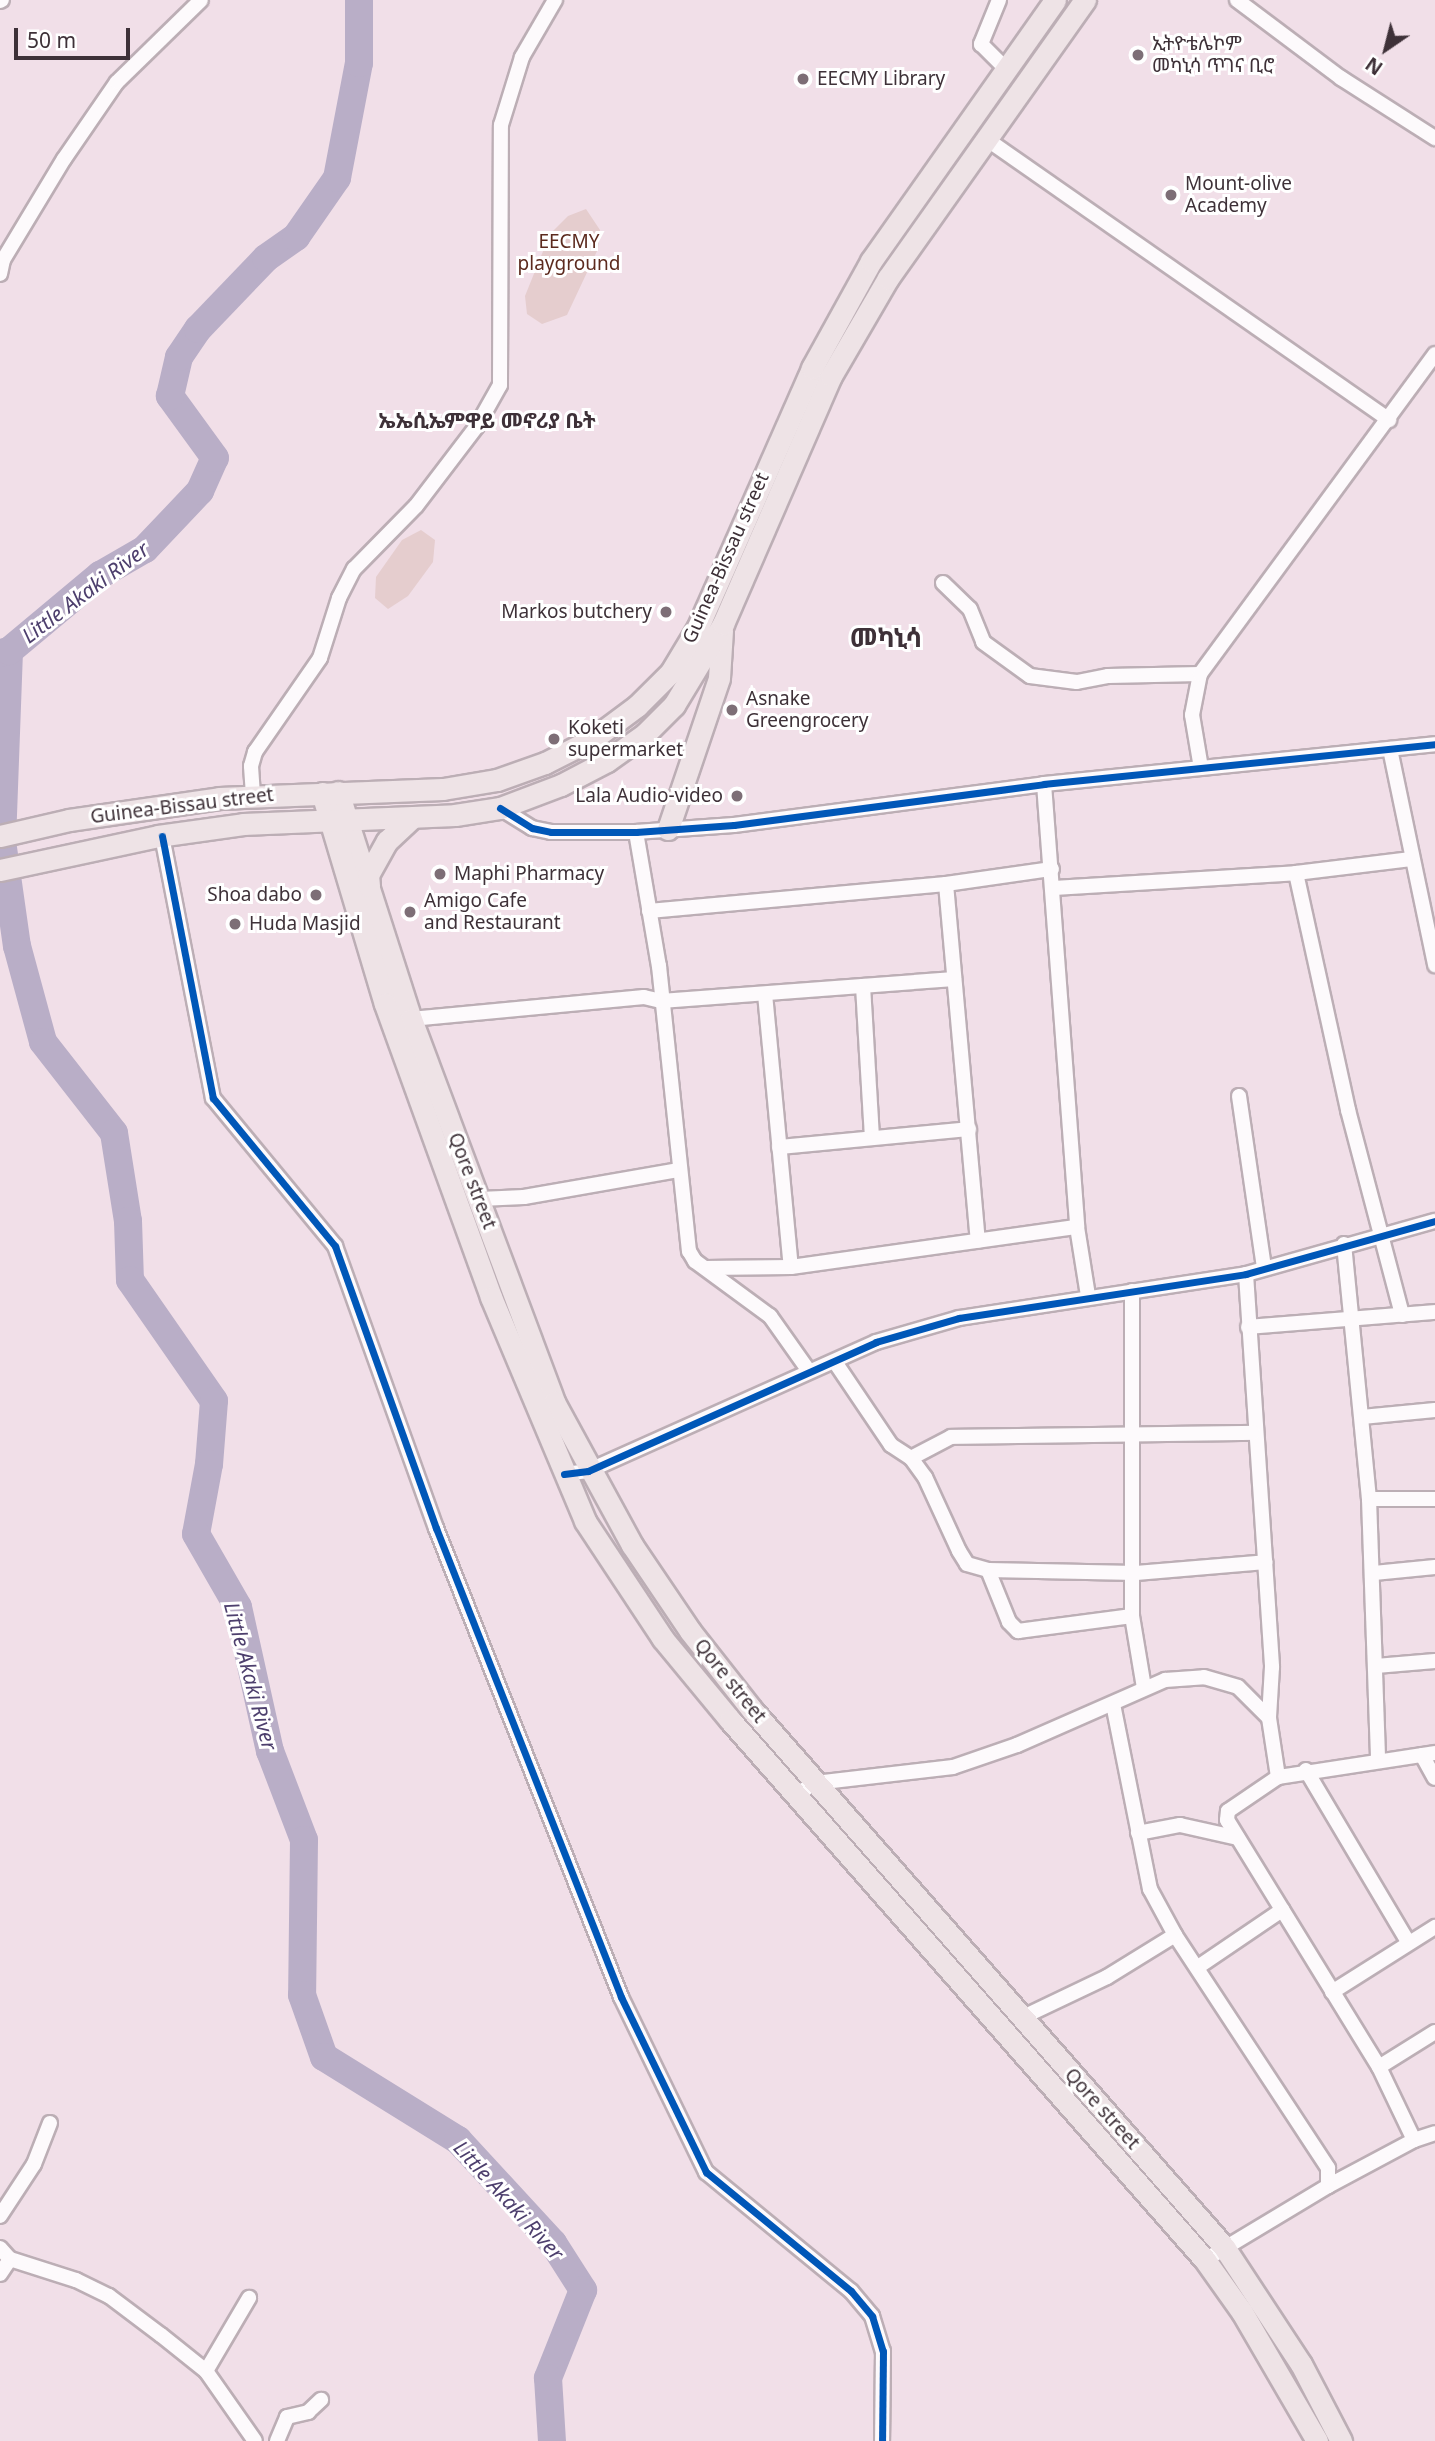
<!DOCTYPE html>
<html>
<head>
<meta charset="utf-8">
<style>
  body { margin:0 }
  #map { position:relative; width:1435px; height:2441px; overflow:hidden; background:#f1dfe8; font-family:"Noto Sans","Noto Sans Ethiopic",sans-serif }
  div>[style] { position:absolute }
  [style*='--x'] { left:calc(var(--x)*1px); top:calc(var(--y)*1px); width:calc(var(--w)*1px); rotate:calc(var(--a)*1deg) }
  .green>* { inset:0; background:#e5cdce }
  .river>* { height:28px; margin:-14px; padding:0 14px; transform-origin:14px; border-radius:14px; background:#b9aec7 }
  .roads { filter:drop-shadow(2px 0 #bcaeb5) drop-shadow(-2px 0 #bcaeb5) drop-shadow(0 2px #bcaeb5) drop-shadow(0 -2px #bcaeb5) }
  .street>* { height:14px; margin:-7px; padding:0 7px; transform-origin:7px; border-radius:7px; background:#fdfafc }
  .primary>* { height:21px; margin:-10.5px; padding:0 10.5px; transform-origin:10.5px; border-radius:10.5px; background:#eee3e6 }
  .cycleway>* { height:7px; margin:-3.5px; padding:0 3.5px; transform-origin:3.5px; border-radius:3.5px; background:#0057b8 }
  .dots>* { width:19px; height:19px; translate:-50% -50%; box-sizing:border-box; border:4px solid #fff; border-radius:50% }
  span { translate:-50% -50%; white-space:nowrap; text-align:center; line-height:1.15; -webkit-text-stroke:6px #fff; paint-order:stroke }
  .poi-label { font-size:19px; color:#3e3138 }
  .left { translate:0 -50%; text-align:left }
  .right { translate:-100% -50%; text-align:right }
  .park-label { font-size:19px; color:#5c2a1e }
  .street-label { font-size:19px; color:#3e3138 }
  .neighbourhood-label { font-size:21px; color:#3e3138; font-weight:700 }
  .water-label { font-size:21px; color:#4d3f6d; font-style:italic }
  .district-label { font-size:26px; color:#3e3138; font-weight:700 }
  .north { position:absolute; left:1351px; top:14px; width:70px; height:70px; -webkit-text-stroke:5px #fff; paint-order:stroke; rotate:215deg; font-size:19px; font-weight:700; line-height:28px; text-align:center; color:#3e3138 }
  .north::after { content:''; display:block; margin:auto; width:24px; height:32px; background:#3e3138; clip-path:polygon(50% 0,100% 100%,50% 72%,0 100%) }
  .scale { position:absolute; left:14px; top:28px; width:116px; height:32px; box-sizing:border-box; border:4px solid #3e3138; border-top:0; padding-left:9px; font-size:21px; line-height:24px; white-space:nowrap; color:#3e3138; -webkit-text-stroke:5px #fff; paint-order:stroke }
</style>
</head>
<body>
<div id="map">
  <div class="green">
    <div style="clip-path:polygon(586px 209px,600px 230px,598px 249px,567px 315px,542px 324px,527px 314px,525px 296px,550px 234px,568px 216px)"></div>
    <div style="clip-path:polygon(421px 530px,435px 540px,433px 562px,408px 596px,388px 609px,375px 598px,376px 577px,402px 540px)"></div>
  </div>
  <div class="river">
    <div style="--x:9;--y:651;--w:190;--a:92.1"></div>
    <div style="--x:2;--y:841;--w:106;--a:81.9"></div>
    <div style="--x:17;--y:946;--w:99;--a:74.8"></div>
    <div style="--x:43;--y:1042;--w:115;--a:52"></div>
    <div style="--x:114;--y:1133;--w:89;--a:81"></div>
    <div style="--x:128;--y:1221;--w:59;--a:88.1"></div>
    <div style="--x:130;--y:1280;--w:147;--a:55.2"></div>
    <div style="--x:214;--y:1401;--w:63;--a:94.5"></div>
    <div style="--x:209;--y:1464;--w:71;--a:100.5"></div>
    <div style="--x:196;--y:1534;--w:84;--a:60.1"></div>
    <div style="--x:238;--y:1607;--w:148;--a:77.5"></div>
    <div style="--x:270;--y:1751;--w:95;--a:69.1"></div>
    <div style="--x:304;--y:1840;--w:155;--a:90.7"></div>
    <div style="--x:302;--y:1995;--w:66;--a:70.5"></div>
    <div style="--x:324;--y:2057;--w:158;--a:31.8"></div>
    <div style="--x:458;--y:2140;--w:140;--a:47.3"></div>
    <div style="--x:553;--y:2243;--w:56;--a:57.4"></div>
    <div style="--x:583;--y:2290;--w:95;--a:111.7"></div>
    <div style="--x:548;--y:2378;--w:63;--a:86.4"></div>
    <div style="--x:0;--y:653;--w:9;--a:-13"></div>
    <div style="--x:9;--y:651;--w:119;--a:-39.9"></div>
    <div style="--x:100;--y:575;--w:52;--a:-30"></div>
    <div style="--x:145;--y:549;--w:80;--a:-46.5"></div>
    <div style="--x:200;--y:491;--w:36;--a:-66"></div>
    <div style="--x:215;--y:458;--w:77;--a:-126"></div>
    <div style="--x:170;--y:396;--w:40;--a:-77"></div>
    <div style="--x:179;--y:357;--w:34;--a:-56"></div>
    <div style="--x:198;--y:329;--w:98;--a:-46.2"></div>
    <div style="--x:266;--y:258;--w:37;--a:-35"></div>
    <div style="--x:296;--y:237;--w:72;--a:-55.2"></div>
    <div style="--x:337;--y:178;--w:117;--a:-79.2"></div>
    <div style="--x:359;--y:63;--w:63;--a:-90"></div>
  </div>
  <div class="roads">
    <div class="street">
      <div style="--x:999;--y:0;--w:48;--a:112.2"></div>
      <div style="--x:981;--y:44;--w:34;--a:45"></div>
      <div style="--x:1237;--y:0;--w:130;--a:36.9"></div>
      <div style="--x:1341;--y:78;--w:112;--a:32.6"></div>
      <div style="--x:0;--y:1;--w:2;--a:-27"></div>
      <div style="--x:985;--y:138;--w:493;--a:34.9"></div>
      <div style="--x:0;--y:274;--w:14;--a:-78"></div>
      <div style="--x:3;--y:260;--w:118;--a:-58.9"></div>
      <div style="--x:64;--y:159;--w:93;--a:-55.5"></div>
      <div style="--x:117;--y:82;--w:117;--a:-44.3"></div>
      <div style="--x:943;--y:583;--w:37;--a:44"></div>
      <div style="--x:970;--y:609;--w:35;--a:68"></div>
      <div style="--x:983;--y:642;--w:58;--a:35.9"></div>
      <div style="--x:1030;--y:676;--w:47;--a:7.3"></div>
      <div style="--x:1077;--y:682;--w:32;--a:-11"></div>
      <div style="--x:1108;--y:676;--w:92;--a:-1.2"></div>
      <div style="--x:1390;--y:749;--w:221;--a:78.2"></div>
      <div style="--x:1201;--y:768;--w:54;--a:-99.6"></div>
      <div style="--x:1192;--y:715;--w:42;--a:-79"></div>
      <div style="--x:1200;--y:674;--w:397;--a:-53.7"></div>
      <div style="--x:1044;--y:784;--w:444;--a:85.7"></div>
      <div style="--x:1077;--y:1227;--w:70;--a:80.9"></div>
      <div style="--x:253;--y:795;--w:29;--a:-94"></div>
      <div style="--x:251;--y:766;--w:15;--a:-74"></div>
      <div style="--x:255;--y:752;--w:114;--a:-55.3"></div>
      <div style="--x:320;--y:658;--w:63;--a:-72.4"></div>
      <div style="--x:339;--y:598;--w:33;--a:-63"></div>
      <div style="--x:354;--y:569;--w:88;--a:-45.5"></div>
      <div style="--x:416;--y:506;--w:101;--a:-52.7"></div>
      <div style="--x:477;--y:426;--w:47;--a:-60.7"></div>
      <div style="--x:500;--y:385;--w:260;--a:-89.8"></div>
      <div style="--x:501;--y:125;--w:71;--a:-72.8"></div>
      <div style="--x:522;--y:57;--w:66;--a:-59.9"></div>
      <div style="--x:500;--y:808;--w:38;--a:32"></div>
      <div style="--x:532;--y:828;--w:19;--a:12"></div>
      <div style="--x:551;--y:832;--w:85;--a:0"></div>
      <div style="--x:636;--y:832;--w:98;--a:-4.1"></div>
      <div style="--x:734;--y:825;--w:313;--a:-7.5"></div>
      <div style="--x:1044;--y:784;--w:393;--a:-5.8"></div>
      <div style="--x:636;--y:832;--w:136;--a:80.3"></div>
      <div style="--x:659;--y:966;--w:287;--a:84"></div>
      <div style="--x:689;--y:1251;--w:12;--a:59"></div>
      <div style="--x:695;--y:1261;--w:93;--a:36.3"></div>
      <div style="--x:770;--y:1316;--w:67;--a:54.7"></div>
      <div style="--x:162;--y:836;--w:267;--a:79"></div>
      <div style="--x:213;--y:1098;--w:192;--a:50.5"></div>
      <div style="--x:335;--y:1246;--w:300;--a:70.3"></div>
      <div style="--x:436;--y:1528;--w:504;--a:68.47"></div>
      <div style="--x:621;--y:1997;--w:195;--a:64.1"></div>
      <div style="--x:706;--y:2172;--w:188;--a:39.4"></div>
      <div style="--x:851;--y:2291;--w:33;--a:50"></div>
      <div style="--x:872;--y:2316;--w:37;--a:73"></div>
      <div style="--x:883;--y:2351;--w:90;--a:90.6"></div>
      <div style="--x:1296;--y:873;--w:243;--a:77.6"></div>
      <div style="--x:1348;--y:1110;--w:212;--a:75.2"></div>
      <div style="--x:946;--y:884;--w:358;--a:84.9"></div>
      <div style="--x:1054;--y:888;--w:242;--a:-3.5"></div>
      <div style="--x:1296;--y:873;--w:116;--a:-6.9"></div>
      <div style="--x:649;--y:911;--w:298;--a:-5.2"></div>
      <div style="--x:946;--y:884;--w:107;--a:-8.1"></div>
      <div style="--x:863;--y:986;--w:150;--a:86.6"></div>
      <div style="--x:765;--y:994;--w:274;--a:84.6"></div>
      <div style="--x:411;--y:1019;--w:234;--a:-5.4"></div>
      <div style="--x:644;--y:997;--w:17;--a:13"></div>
      <div style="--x:661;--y:1001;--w:294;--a:-4.3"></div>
      <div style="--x:1239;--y:1096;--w:174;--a:81.7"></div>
      <div style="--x:779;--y:1147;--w:191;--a:-5.4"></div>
      <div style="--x:480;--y:1199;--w:44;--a:-2.6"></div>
      <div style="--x:524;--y:1197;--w:156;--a:-9.9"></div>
      <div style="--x:1344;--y:1244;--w:256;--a:84.4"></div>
      <div style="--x:1369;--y:1499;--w:261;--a:88"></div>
      <div style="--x:706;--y:1268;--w:85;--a:-0.7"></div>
      <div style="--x:791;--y:1267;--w:289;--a:-8"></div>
      <div style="--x:1246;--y:1274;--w:394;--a:86.2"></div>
      <div style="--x:1272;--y:1667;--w:51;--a:93.4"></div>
      <div style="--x:1269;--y:1718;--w:60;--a:81.3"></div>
      <div style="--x:1132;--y:1291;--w:325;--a:90"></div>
      <div style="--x:1132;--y:1616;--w:73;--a:80.5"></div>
      <div style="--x:1248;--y:1327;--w:188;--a:-4.6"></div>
      <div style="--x:835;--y:1362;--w:100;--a:56"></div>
      <div style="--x:891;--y:1445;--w:24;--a:33"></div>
      <div style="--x:911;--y:1458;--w:24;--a:54"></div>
      <div style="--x:925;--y:1477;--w:81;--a:65.3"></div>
      <div style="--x:959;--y:1551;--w:15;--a:58"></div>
      <div style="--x:967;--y:1564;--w:22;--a:16"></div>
      <div style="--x:988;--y:1570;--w:56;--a:68"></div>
      <div style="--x:1009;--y:1622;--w:13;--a:45"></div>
      <div style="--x:1018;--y:1631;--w:115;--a:-7.5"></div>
      <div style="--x:1362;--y:1417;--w:73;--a:-5.5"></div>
      <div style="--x:911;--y:1458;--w:45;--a:-27.7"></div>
      <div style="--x:951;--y:1437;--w:302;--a:-0.8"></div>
      <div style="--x:564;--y:1474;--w:24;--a:-7"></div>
      <div style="--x:588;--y:1471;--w:316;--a:-24.1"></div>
      <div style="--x:876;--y:1342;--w:86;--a:-16.1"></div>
      <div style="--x:959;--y:1318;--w:290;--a:-8.7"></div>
      <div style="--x:1246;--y:1274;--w:196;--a:-15.7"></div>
      <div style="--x:1369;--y:1499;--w:66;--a:0"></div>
      <div style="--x:988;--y:1570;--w:148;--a:1.2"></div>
      <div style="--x:1136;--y:1573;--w:130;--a:-4.8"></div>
      <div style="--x:1374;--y:1573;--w:61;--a:-5.6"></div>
      <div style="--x:1376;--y:1666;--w:59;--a:-4.8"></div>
      <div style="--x:1113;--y:1704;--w:189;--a:78.7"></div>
      <div style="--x:1150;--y:1889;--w:52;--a:61.5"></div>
      <div style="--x:1175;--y:1935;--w:279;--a:56.7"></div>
      <div style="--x:1328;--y:2168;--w:18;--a:90"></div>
      <div style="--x:1422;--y:1755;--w:26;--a:61"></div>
      <div style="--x:1306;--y:1770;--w:200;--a:59.3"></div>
      <div style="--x:794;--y:1796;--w:25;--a:-32"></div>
      <div style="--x:815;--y:1783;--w:139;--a:-6.6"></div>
      <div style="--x:953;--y:1767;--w:68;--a:-19"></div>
      <div style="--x:1017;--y:1745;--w:162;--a:-23.7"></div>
      <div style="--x:1165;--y:1680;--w:39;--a:-4"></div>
      <div style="--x:1204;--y:1677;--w:35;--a:16"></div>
      <div style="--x:1238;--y:1687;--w:44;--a:45"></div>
      <div style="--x:1138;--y:1833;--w:43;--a:-10.8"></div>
      <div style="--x:1180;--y:1825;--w:59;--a:12.6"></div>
      <div style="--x:1198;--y:1967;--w:102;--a:-34.2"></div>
      <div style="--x:1332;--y:1992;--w:122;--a:-32.3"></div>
      <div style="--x:1021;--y:2018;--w:95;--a:-25.5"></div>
      <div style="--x:1107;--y:1977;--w:80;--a:-31.7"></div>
      <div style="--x:1379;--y:2067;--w:66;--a:-32"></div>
      <div style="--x:1414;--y:2140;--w:81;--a:-115.6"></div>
      <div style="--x:1379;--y:2067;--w:290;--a:-121.6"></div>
      <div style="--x:1227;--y:1820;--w:9;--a:-84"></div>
      <div style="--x:1228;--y:1811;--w:60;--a:-34.2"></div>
      <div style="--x:1278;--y:1777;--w:159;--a:-8.7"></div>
      <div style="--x:0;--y:2216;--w:62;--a:-56.8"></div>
      <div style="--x:34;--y:2164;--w:44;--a:-68.7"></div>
      <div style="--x:0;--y:2248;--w:15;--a:48"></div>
      <div style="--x:10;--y:2259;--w:69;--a:17.7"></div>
      <div style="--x:76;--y:2280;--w:37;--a:26"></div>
      <div style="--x:109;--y:2296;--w:65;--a:36.9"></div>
      <div style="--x:161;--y:2335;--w:58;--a:38.7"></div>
      <div style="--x:206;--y:2371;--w:85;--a:55"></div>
      <div style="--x:1205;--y:2260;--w:144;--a:-31"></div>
      <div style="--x:1328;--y:2186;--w:98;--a:-28.1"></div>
      <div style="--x:1414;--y:2140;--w:22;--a:-18"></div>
      <div style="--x:0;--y:2274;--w:18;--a:-56"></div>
      <div style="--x:206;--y:2371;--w:85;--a:-59.5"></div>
      <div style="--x:277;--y:2441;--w:26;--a:-67"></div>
      <div style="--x:287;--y:2417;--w:22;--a:-13"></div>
      <div style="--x:308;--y:2412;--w:18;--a:-43"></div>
    </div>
    <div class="primary">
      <div style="--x:338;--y:792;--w:238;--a:72.2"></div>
      <div style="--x:411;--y:1019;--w:409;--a:69.5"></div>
      <div style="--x:554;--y:1402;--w:163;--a:61.4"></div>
      <div style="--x:632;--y:1545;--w:104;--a:56"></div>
      <div style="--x:690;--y:1631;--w:102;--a:51.8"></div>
      <div style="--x:753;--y:1711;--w:714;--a:48.69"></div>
      <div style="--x:1224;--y:2247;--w:140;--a:56.7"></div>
      <div style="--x:1301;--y:2364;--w:87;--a:62.5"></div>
      <div style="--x:322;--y:793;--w:220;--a:73.4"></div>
      <div style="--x:385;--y:1004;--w:312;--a:70.1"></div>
      <div style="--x:491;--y:1297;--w:243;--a:67.2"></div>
      <div style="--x:585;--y:1521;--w:141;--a:56.5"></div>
      <div style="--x:663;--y:1639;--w:105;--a:50.4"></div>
      <div style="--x:730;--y:1720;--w:719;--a:48.66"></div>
      <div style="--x:1205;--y:2260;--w:64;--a:54.6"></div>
      <div style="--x:1242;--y:2312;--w:149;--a:59.8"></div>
      <div style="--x:668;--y:829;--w:159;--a:-71.3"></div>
      <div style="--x:719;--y:678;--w:48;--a:-86.4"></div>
      <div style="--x:0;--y:836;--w:71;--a:-13.1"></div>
      <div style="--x:69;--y:820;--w:152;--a:-8.3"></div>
      <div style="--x:219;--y:798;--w:224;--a:-2.3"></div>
      <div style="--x:443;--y:789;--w:55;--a:-9.5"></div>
      <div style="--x:497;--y:780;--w:51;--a:-19.5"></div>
      <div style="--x:545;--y:763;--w:55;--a:-27"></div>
      <div style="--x:594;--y:738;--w:54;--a:-36.7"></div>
      <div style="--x:637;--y:706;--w:48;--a:-45"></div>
      <div style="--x:671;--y:672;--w:52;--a:-59"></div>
      <div style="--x:698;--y:627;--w:283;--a:-66.2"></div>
      <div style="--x:812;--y:368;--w:122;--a:-61.1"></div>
      <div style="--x:871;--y:261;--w:319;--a:-54.8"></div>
      <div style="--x:0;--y:870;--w:162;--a:-12.1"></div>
      <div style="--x:158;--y:836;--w:86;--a:-8"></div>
      <div style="--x:243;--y:824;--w:212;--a:-2.4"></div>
      <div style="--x:455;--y:815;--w:46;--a:-8.8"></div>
      <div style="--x:500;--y:808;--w:65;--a:-20.7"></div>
      <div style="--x:561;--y:785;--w:52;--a:-27.6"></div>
      <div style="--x:607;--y:761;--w:47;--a:-35.4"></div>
      <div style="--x:645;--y:734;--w:41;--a:-45"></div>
      <div style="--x:674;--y:705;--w:95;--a:-58.8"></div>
      <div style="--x:723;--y:624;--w:270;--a:-66.5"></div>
      <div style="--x:831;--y:376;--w:113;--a:-59.8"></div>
      <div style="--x:888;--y:278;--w:341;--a:-54.7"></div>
      <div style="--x:369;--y:886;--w:11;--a:-95"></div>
      <div style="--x:368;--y:875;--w:39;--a:-61"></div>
      <div style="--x:387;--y:841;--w:34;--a:-43"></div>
    </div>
  </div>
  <div class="cycleway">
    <div style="--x:500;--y:808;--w:38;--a:32"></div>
    <div style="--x:532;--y:828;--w:19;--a:12"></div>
    <div style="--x:551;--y:832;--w:85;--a:0"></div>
    <div style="--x:636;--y:832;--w:98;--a:-4.1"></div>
    <div style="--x:734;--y:825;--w:313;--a:-7.5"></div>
    <div style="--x:1044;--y:784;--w:393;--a:-5.8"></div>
    <div style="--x:162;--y:836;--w:267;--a:79"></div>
    <div style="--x:213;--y:1098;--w:192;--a:50.5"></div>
    <div style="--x:335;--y:1246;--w:300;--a:70.3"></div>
    <div style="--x:436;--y:1528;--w:504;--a:68.47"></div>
    <div style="--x:621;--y:1997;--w:195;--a:64.1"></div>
    <div style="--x:706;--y:2172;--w:188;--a:39.4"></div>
    <div style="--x:851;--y:2291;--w:33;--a:50"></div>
    <div style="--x:872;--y:2316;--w:37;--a:73"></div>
    <div style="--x:883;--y:2351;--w:90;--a:90.6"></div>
    <div style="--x:564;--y:1474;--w:24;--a:-7"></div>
    <div style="--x:588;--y:1471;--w:316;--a:-24.1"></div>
    <div style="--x:876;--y:1342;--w:86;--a:-16.1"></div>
    <div style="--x:959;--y:1318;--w:290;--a:-8.7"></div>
    <div style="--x:1246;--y:1274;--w:196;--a:-15.7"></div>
  </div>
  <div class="dots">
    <div style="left:1138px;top:55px;background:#7d6e76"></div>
    <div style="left:803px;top:79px;background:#7d6e76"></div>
    <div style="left:1171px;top:195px;background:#7d6e76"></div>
    <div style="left:666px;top:612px;background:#7d6e76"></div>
    <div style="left:732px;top:710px;background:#7d6e76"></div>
    <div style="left:554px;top:739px;background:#7d6e76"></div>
    <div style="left:737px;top:796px;background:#7d6e76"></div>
    <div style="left:440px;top:874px;background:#7d6e76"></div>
    <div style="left:316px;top:895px;background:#7d6e76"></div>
    <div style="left:410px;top:912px;background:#7d6e76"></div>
    <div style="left:235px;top:924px;background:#7d6e76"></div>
  </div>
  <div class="poi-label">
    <span class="left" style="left:1152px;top:55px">ኢትዮቴሌኮም<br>መካኒሳ ጥገና ቢሮ</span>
    <span class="left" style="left:817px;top:79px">EECMY Library</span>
    <span class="left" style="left:1185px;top:195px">Mount-olive<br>Academy</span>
    <span class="right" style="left:652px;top:612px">Markos butchery</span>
    <span class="left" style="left:746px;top:710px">Asnake<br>Greengrocery</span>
    <span class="left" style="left:568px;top:739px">Koketi<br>supermarket</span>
    <span class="right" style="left:723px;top:796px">Lala Audio-video</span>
    <span class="left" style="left:454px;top:874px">Maphi Pharmacy</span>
    <span class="right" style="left:302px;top:895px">Shoa dabo</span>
    <span class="left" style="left:424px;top:912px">Amigo Cafe<br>and Restaurant</span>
    <span class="left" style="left:249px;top:924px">Huda Masjid</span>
  </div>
  <div class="park-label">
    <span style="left:569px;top:253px">EECMY<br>playground</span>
  </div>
  <div class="street-label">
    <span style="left:726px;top:558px;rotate:-66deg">Guinea-Bissau street</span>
    <span style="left:182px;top:806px;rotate:-7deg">Guinea-Bissau street</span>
    <span style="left:472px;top:1181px;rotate:69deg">Qore street</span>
    <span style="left:730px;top:1681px;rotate:51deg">Qore street</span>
    <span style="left:1102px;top:2109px;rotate:48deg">Qore street</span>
  </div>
  <div class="neighbourhood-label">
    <span style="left:487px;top:420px">ኤኤሲኤምዋይ መኖሪያ ቤት</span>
  </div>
  <div class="water-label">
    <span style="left:85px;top:592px;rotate:-37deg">Little Akaki River</span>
    <span style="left:251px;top:1676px;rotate:75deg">Little Akaki River</span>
    <span style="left:509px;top:2200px;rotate:48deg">Little Akaki River</span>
  </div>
  <div class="district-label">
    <span style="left:886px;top:638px">መካኒሳ</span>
  </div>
  <div class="north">N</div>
  <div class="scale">50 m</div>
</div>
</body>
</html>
